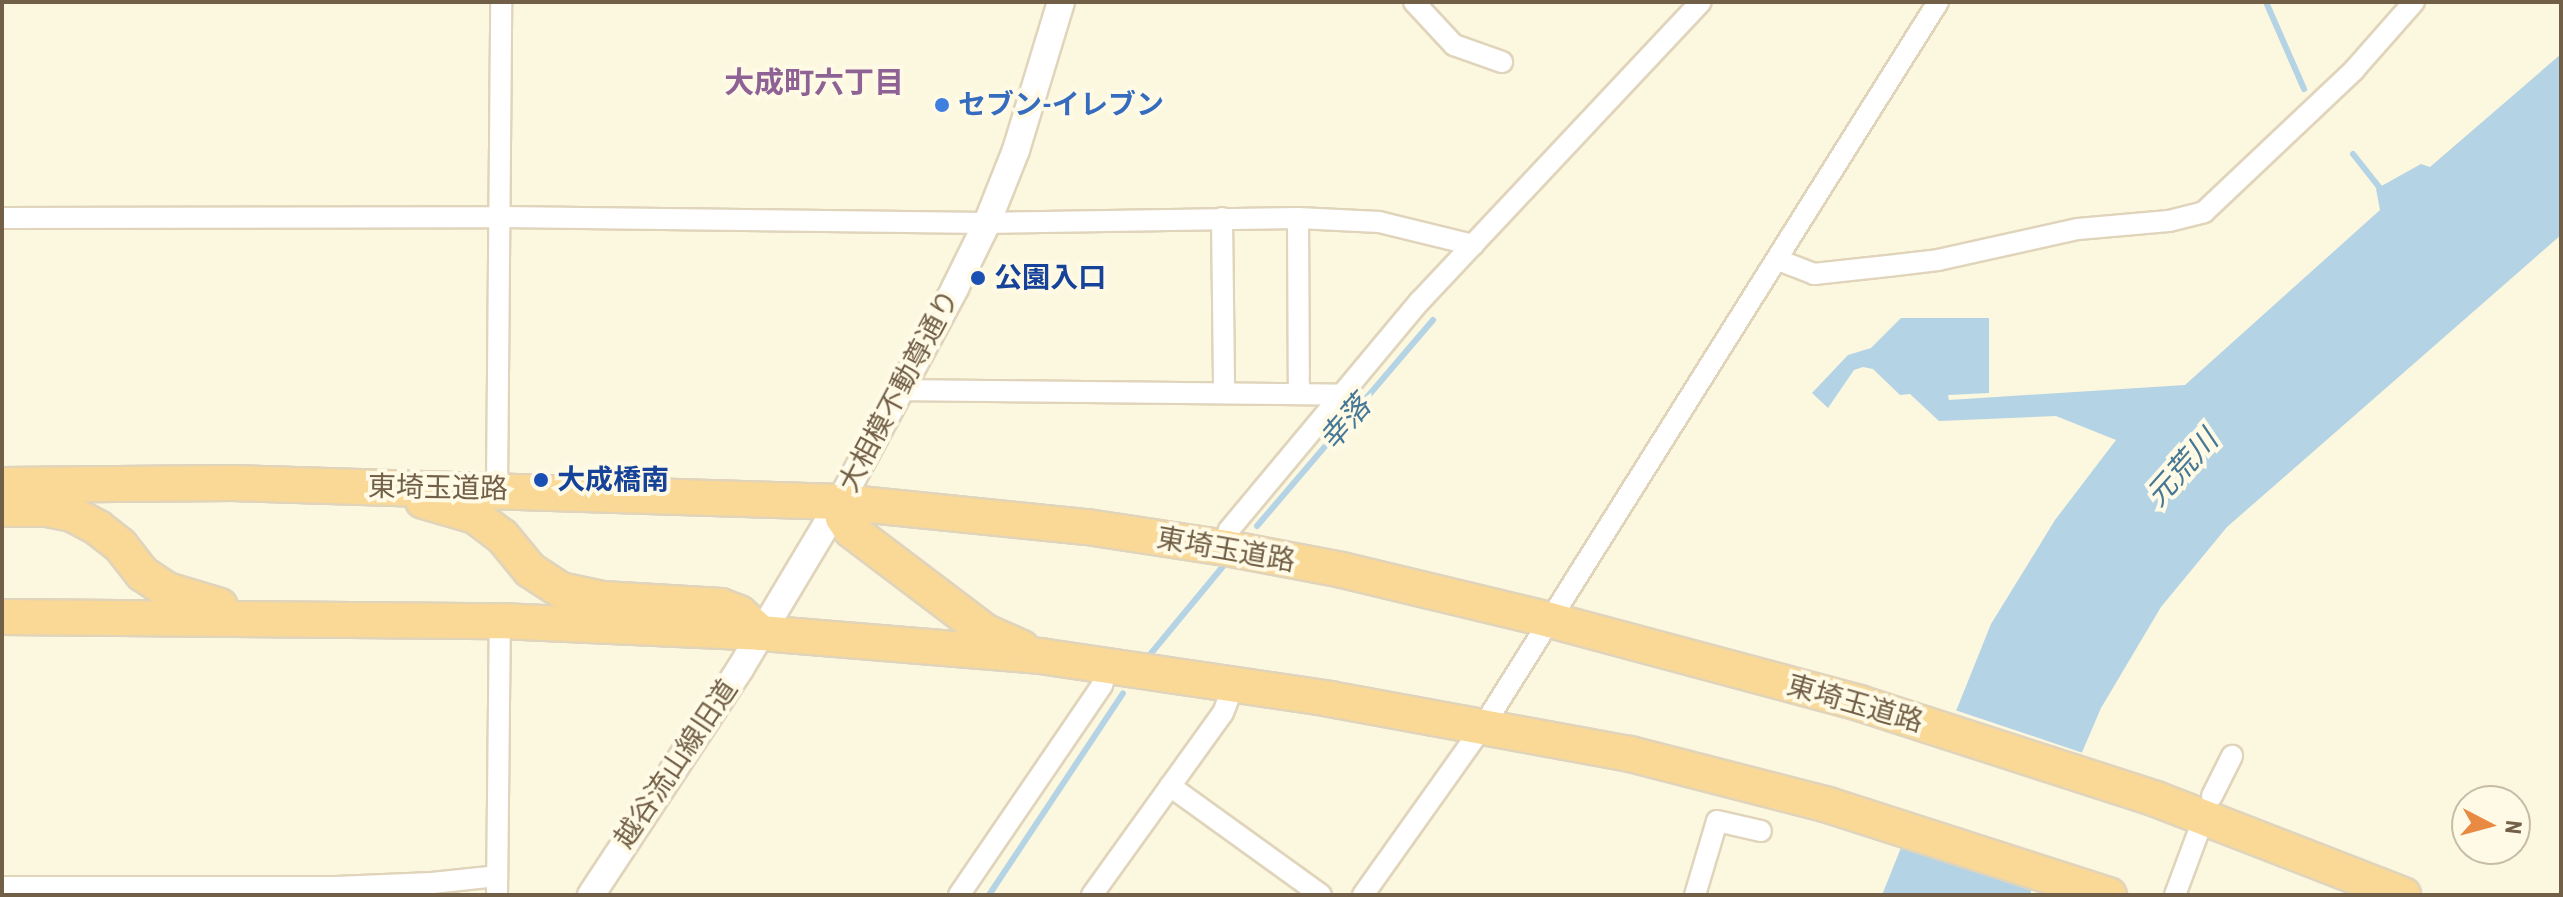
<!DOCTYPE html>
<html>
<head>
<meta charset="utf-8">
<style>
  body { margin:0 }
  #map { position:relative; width:2563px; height:897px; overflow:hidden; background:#fcf7df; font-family:"Roboto Condensed","Noto Sans JP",sans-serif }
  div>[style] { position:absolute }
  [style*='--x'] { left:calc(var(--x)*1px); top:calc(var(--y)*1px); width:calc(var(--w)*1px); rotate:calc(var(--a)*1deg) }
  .water>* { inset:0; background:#b4d3e5 }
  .pier>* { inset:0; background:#fcf7df }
  .stream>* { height:6px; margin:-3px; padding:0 3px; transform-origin:3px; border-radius:3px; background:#b4d3e5 }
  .roads { filter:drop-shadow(2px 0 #e0d4bb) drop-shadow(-2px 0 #e0d4bb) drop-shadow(0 2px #e0d4bb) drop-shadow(0 -2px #e0d4bb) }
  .minor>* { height:20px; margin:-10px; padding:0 10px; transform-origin:10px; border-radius:10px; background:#fff }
  .tertiary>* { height:26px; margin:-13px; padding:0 13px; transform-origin:13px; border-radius:13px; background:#fff }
  .trunk>* { height:34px; margin:-17px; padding:0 17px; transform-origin:17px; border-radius:17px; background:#fad896 }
  .dots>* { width:22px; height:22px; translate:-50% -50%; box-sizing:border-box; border:4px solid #fffae5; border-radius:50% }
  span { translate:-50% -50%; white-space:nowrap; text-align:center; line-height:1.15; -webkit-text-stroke:8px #fffae5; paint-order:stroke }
  .shop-label { font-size:28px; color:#366cbe; font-weight:700 }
  .left { translate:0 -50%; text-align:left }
  .transit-label { font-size:28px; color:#164399; font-weight:700 }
  .street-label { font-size:28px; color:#725f47 }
  .neighbourhood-label { font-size:30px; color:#8f6296; font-weight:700 }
  .water-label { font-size:30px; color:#467794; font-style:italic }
  .frame { position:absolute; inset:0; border:4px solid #725f47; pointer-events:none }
  .north { position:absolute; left:2451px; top:785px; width:80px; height:80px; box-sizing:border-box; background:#fffae5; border:2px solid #c7bca6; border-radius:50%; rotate:96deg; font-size:22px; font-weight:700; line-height:32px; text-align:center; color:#725f47 }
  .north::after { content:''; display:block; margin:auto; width:28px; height:36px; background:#e88a42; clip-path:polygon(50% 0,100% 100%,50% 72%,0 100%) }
</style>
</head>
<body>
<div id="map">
  <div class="water">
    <div style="clip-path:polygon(2561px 54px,2561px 235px,2227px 527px,2161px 607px,2101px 708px,2050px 827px,2030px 895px,1882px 895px,1991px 624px,2055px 520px,2116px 440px,2056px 416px,1939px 421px,1910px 394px,1900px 395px,1873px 369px,1863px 367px,1854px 370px,1828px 408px,1812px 393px,1848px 355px,1871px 348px,1901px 318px,1989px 318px,1989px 393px,1948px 395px,1949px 400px,2185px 385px,2380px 210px,2376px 189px,2421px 164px,2430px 167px)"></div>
  </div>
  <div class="pier">
    <div style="clip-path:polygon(1952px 709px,2086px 754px,2054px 829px,2036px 892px,1896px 846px)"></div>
  </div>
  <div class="stream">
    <div style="--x:2266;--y:2;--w:95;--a:66.4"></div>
    <div style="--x:2353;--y:154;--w:48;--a:51.7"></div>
    <div style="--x:1257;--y:526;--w:271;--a:-49.5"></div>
    <div style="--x:1148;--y:657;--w:121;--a:-50.4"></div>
    <div style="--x:989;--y:895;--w:242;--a:-56.4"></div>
  </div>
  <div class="roads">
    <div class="minor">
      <div style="--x:1414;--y:2;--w:59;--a:47.1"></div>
      <div style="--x:1454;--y:45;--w:51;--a:19.5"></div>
      <div style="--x:2;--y:218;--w:498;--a:-0.1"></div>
      <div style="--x:500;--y:217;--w:487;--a:0.7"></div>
      <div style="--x:987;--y:223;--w:311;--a:-0.9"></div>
      <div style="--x:1298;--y:218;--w:81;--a:2.8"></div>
      <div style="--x:1379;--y:222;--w:97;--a:13.7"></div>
      <div style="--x:1222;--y:218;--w:175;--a:89.3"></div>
      <div style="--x:1298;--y:218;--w:176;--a:89.7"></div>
      <div style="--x:1778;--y:260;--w:39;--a:21"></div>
      <div style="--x:1814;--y:274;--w:74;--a:-6.2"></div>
      <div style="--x:1888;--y:266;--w:50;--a:-6.8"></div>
      <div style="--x:1938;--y:260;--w:143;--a:-12.5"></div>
      <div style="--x:2078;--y:229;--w:91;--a:-5"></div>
      <div style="--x:2169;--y:221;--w:36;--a:-14"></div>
      <div style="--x:2204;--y:212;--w:207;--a:-43.4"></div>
      <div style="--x:2354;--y:70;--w:91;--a:-48.6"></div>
      <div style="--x:901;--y:390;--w:441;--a:0.6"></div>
      <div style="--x:497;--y:489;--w:487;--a:-89.5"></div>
      <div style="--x:1226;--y:548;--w:18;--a:-81"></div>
      <div style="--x:1229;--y:530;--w:298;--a:-50.2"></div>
      <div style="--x:1420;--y:301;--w:410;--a:-46.8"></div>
      <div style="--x:1170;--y:786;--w:186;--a:35.8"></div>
      <div style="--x:2212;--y:796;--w:45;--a:-63.4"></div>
      <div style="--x:2;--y:887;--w:334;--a:0"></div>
      <div style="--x:336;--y:887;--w:96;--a:-2.4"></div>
      <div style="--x:432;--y:883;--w:65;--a:-6.1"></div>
      <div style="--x:497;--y:895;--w:274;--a:-89.4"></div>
      <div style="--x:959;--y:895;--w:254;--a:-55.7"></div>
      <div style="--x:1102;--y:685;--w:21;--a:-71"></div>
      <div style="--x:1092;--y:895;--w:224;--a:-54.3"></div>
      <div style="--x:1223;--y:713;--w:31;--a:-69"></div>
      <div style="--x:1363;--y:895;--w:209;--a:-54.6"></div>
      <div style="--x:1484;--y:725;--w:854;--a:-57.87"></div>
      <div style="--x:1695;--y:895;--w:77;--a:-73.4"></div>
      <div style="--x:1717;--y:821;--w:45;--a:12.8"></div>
      <div style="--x:2175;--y:895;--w:75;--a:-69.6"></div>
    </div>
    <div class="tertiary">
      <div style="--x:591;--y:895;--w:271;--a:-56.6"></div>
      <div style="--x:740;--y:669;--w:195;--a:-59.1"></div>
      <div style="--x:840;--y:502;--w:243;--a:-61.7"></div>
      <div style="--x:955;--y:288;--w:72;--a:-63.8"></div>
      <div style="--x:987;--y:223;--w:79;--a:-68.3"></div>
      <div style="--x:1016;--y:150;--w:155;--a:-73.1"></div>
    </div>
    <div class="trunk">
      <div style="--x:2;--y:485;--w:230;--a:-0.5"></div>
      <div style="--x:232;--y:483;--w:608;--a:1.79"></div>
      <div style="--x:840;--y:502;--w:248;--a:5.8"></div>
      <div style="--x:1087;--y:527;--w:141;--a:8.6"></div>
      <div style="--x:1226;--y:548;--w:118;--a:10.7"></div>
      <div style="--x:1342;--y:570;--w:214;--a:13.5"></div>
      <div style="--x:1550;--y:620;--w:320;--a:15"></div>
      <div style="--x:1859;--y:703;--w:312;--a:17.9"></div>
      <div style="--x:2156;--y:799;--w:265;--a:21.2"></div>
      <div style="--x:423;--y:501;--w:54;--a:16.1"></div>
      <div style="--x:475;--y:516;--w:34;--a:37"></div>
      <div style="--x:502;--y:536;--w:44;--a:50.5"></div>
      <div style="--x:530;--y:570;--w:37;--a:33"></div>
      <div style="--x:561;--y:590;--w:43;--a:12.1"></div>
      <div style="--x:603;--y:599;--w:118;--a:3.4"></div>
      <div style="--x:721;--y:606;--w:19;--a:21"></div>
      <div style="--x:739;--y:613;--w:30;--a:42"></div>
      <div style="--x:840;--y:502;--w:16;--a:79"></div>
      <div style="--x:843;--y:518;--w:14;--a:56"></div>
      <div style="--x:851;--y:530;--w:169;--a:37.1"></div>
      <div style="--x:986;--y:632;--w:39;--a:24"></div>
      <div style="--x:2;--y:509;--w:45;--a:0"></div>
      <div style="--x:47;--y:509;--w:25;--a:11"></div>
      <div style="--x:72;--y:514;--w:30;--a:28"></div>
      <div style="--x:98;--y:528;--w:28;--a:38"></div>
      <div style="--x:120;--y:545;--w:37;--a:52"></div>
      <div style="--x:143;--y:574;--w:29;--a:34"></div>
      <div style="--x:167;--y:590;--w:55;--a:16.8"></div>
      <div style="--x:2;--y:617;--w:498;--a:0.5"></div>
      <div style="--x:500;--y:621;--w:261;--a:2.6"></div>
      <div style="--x:761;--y:633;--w:280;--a:4.7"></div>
      <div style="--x:1040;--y:656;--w:293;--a:8.4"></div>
      <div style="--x:1330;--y:699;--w:305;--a:10.4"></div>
      <div style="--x:1630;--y:754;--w:204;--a:14.4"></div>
      <div style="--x:1828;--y:805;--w:295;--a:17.8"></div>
    </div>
  </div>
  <div class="dots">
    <div style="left:942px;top:105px;background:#3f7fe0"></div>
    <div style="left:978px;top:278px;background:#1a4fb4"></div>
    <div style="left:541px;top:480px;background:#1a4fb4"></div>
  </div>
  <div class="shop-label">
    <span class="left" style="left:958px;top:105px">セブン-イレブン</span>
  </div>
  <div class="transit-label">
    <span class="left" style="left:994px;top:278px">公園入口</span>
    <span class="left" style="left:557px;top:480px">大成橋南</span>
  </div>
  <div class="street-label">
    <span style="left:899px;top:391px;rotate:-62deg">大相模不動尊通り</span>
    <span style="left:438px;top:488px;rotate:1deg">東埼玉道路</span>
    <span style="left:1226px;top:550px;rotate:10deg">東埼玉道路</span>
    <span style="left:1855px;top:704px;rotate:16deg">東埼玉道路</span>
    <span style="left:676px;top:764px;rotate:-56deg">越谷流山線旧道</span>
  </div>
  <div class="neighbourhood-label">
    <span style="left:814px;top:83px">大成町六丁目</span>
  </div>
  <div class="water-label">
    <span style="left:1345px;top:423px;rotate:-49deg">幸落</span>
    <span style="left:2182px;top:468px;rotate:-48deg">元荒川</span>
  </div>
  <div class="frame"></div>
  <div class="north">N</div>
</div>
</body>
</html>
